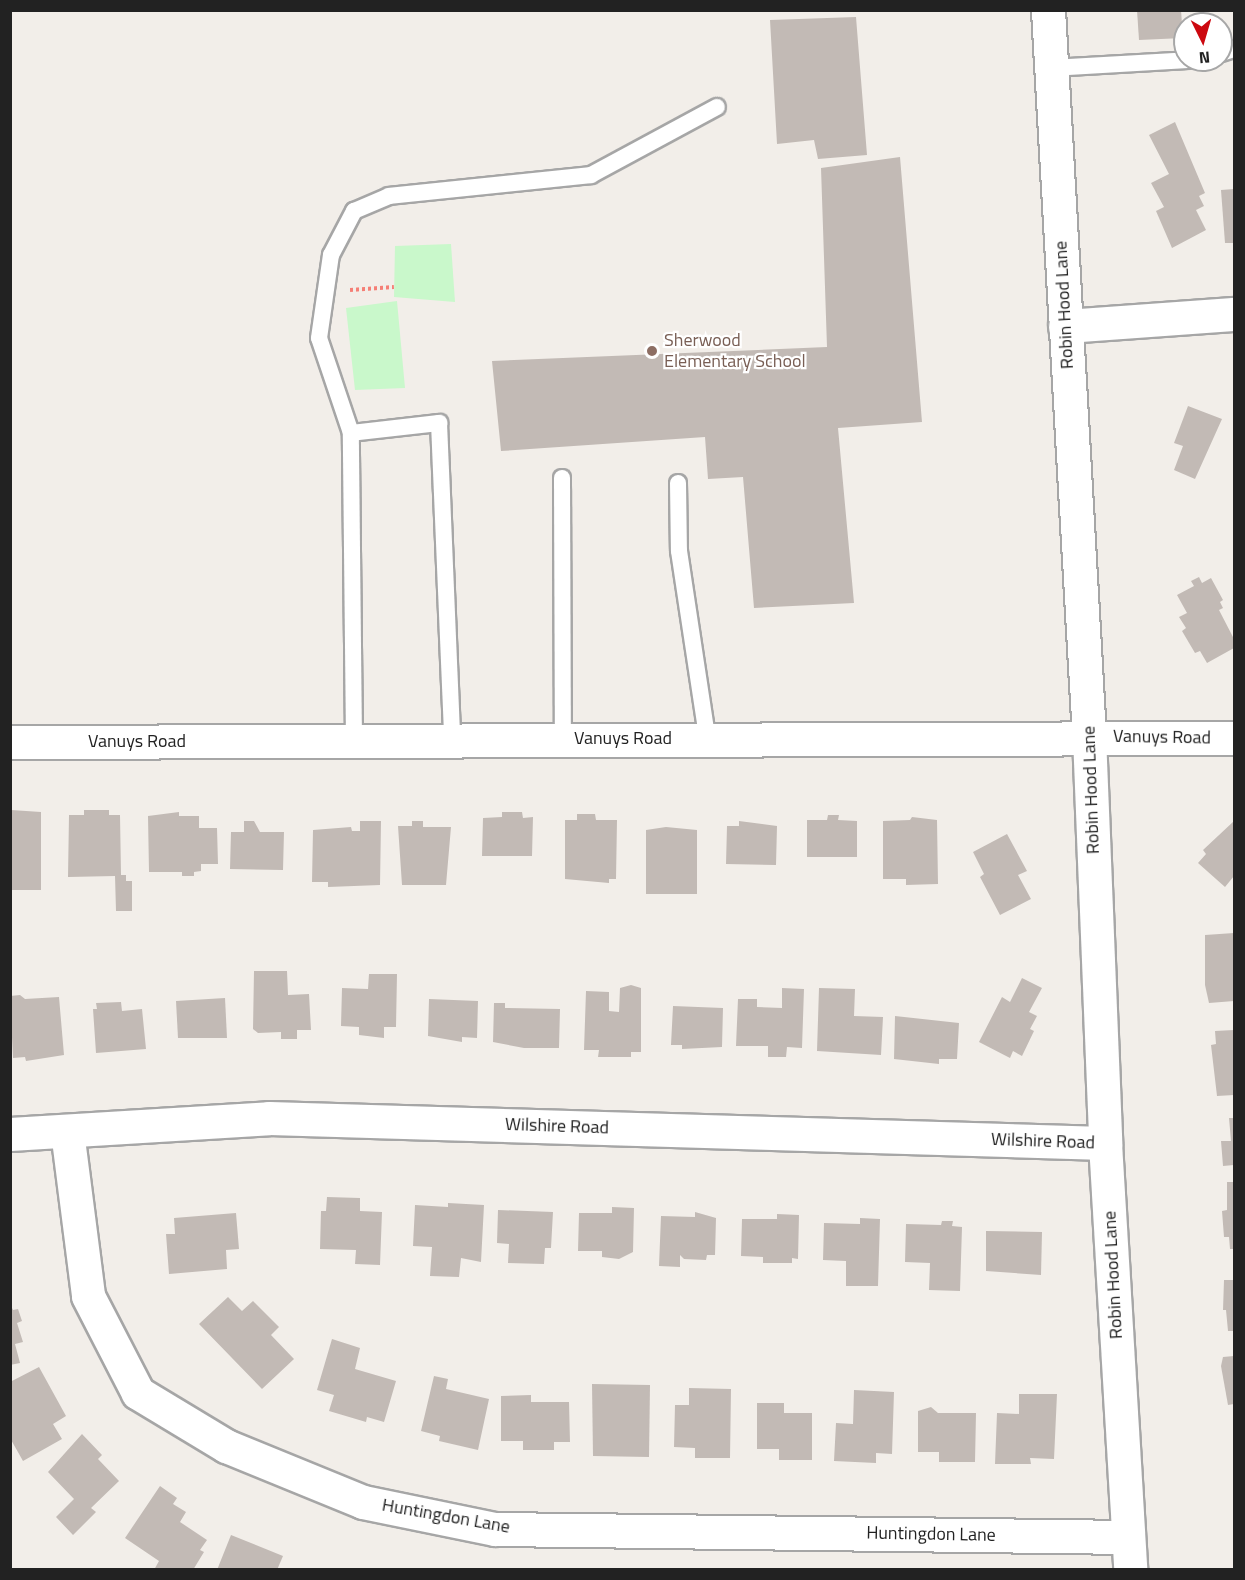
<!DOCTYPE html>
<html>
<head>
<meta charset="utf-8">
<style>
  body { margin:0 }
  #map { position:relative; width:1245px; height:1580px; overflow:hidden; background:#f2eee9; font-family:"Titillium Web",sans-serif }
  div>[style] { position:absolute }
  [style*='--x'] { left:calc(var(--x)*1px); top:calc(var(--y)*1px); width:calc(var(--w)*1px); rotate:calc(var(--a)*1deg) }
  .park>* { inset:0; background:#c9f8cb }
  .building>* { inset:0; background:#c2bab5 }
  .path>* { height:4px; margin-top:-2px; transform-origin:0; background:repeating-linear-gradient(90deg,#f57f76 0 3px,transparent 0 6px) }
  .roads { filter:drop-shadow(2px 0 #a6a6a6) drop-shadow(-2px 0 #a6a6a6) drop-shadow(0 2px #a6a6a6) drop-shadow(0 -2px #a6a6a6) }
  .service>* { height:16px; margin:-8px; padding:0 8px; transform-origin:8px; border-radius:8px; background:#fff }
  .minor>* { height:33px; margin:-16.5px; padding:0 16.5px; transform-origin:16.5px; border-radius:16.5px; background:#fff }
  .tertiary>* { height:33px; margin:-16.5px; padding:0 16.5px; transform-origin:16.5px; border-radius:16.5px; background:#fff }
  .dots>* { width:16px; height:16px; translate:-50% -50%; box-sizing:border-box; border:3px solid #fff; border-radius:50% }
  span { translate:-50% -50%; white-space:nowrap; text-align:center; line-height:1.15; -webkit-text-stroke:4.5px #fff; paint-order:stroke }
  .street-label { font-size:18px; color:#222 }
  .education-label { font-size:18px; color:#785e54 }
  .left { translate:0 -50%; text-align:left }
  .frame { position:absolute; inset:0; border:12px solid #222; pointer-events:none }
  .north { position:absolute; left:1173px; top:12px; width:60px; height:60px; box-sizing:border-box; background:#fff; border:2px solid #a7a7a7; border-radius:50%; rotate:175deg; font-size:16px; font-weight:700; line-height:24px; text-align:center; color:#222 }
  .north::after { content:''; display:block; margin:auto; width:21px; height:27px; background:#cc080f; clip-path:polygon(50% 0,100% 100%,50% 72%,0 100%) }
</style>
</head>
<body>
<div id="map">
  <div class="park">
    <div style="clip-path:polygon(451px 244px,455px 302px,394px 297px,395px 246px)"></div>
    <div style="clip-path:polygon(397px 301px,405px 388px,355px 390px,346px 308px)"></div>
  </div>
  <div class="building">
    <div style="clip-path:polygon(1137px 10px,1181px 10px,1183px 38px,1139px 40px)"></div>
    <div style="clip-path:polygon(856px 17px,867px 155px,818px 159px,814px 140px,777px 144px,770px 20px)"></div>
    <div style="clip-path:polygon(1175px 122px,1205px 193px,1199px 196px,1204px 206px,1196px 210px,1206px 230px,1172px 248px,1156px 211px,1164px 207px,1151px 183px,1169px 174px,1149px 135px)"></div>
    <div style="clip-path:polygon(900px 157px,922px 422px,838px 428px,854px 603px,754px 608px,743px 477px,708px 479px,705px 437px,501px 451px,492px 361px,827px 347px,821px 168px)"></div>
    <div style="clip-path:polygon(1234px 189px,1234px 243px,1225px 243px,1221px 190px)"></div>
    <div style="clip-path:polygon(1188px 406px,1222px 419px,1195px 479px,1174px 470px,1183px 446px,1174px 443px)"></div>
    <div style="clip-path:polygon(1199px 577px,1202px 583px,1211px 578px,1223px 600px,1220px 602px,1223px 608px,1219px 610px,1234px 639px,1234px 648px,1207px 663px,1200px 651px,1195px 653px,1182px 631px,1186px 628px,1179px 617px,1187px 613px,1177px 595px,1194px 586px,1191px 581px)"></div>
    <div style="clip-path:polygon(11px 810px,41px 812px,41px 890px,10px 890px)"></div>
    <div style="clip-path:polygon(84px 810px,109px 810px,109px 815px,120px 815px,121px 875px,126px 875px,126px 881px,132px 881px,132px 911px,116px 911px,115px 876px,68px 877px,69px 815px,84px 815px)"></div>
    <div style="clip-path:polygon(179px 812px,179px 816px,199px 816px,199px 828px,217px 828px,218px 864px,201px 864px,201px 871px,194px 872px,194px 876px,182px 876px,182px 872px,149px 872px,148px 816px)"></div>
    <div style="clip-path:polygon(502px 812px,522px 812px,523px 818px,533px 817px,532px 856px,482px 856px,483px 818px,502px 817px)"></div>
    <div style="clip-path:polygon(577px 814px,595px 814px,596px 820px,617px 820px,616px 879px,609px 879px,609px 883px,565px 879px,565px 820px,577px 820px)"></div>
    <div style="clip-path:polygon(828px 815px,839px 815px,838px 820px,857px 821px,857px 857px,807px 857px,807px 820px,827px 820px)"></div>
    <div style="clip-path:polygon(912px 817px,937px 820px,938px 884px,906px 885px,906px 879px,883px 879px,883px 821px,910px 820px)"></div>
    <div style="clip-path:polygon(244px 821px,254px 821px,260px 832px,284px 832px,283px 870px,230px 869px,231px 832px,244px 832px)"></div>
    <div style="clip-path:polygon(360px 821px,381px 821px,380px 885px,328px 887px,328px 882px,312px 882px,313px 830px,351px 827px,352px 831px,360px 831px)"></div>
    <div style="clip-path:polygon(412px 821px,423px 821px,423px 827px,451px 827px,446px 885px,402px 885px,398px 826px,412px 826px)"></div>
    <div style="clip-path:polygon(739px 821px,777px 826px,776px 865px,726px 864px,727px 826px,739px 826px)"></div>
    <div style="clip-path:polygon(1234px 821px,1234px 876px,1225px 887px,1198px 863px,1206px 854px,1203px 850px)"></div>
    <div style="clip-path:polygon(666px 827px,697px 830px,697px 894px,646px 894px,646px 830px)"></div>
    <div style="clip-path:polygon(1007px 834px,1027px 871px,1018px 875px,1031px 899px,1000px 915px,980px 877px,984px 874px,973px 852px)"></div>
    <div style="clip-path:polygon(1234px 933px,1234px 1001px,1209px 1003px,1205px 985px,1205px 935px)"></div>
    <div style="clip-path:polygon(254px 971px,287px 971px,288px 995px,309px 994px,311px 1030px,297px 1030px,297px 1039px,281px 1039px,281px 1032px,258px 1033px,253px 1029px)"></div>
    <div style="clip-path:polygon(369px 974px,397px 974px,396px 1027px,384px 1027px,384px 1038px,359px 1035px,359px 1027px,341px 1026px,342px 988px,368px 989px)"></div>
    <div style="clip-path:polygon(1022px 978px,1042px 988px,1029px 1012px,1037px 1016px,1030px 1029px,1034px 1031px,1022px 1056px,1013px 1051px,1010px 1058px,979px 1042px,1002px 997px,1010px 1002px)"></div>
    <div style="clip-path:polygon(631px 985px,641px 988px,641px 1052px,631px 1052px,631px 1057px,598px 1057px,599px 1050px,584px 1050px,586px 991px,609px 992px,609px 1011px,619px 1012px,620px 988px)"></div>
    <div style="clip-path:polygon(782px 988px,804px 989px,802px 1048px,787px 1047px,786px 1057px,768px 1057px,768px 1046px,736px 1046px,738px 999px,757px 999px,757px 1007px,782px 1008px)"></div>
    <div style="clip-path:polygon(819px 988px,855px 989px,854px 1016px,883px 1017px,881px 1055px,817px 1051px)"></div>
    <div style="clip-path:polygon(20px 995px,25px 999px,59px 997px,64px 1055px,26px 1061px,25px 1057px,13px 1058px,10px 996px)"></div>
    <div style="clip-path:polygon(225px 998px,227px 1038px,178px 1038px,176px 1001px)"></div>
    <div style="clip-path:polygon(429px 999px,478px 1001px,477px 1038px,462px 1037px,462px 1042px,428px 1036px)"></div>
    <div style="clip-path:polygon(121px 1002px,122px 1011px,142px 1009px,146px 1049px,96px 1053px,93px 1009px,97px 1009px,96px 1003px)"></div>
    <div style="clip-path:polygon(494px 1003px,505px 1003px,505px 1008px,560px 1009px,559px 1048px,524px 1048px,493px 1042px)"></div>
    <div style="clip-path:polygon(673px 1006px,723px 1008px,722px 1047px,682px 1049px,682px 1045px,671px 1045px)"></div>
    <div style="clip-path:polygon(895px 1016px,959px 1023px,957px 1059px,939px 1059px,939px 1064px,894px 1059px)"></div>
    <div style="clip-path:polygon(1234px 1030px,1234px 1095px,1217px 1096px,1211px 1045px,1216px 1044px,1215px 1031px)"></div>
    <div style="clip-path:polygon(1229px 1118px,1234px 1118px,1234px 1165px,1223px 1166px,1221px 1141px,1231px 1141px)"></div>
    <div style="clip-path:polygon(1227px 1182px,1234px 1182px,1234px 1249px,1230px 1249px,1229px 1237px,1224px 1237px,1222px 1211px,1227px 1210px)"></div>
    <div style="clip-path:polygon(327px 1197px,360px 1198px,360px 1211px,382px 1212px,380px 1265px,355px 1264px,356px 1250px,320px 1249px,321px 1211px,326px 1211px)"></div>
    <div style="clip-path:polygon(448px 1203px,484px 1205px,481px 1262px,461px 1258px,459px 1277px,430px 1276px,432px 1247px,413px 1246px,415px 1205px,448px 1207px)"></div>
    <div style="clip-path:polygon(612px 1207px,634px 1208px,633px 1252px,619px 1259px,602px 1257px,602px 1251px,578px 1251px,579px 1213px,612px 1213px)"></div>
    <div style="clip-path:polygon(498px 1210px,553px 1212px,551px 1248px,545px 1248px,544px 1264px,508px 1263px,509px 1244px,497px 1243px)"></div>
    <div style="clip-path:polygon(695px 1212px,716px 1218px,715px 1255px,707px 1255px,706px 1260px,684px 1259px,680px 1255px,680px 1267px,659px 1266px,661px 1216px,695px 1217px)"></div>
    <div style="clip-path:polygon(236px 1213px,239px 1249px,226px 1250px,227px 1269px,169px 1274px,166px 1234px,175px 1234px,174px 1218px)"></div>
    <div style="clip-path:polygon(777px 1214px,799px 1215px,798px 1259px,792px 1258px,792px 1263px,763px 1263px,763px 1257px,741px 1256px,742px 1219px,777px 1219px)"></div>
    <div style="clip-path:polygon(860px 1218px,880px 1219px,878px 1286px,846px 1286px,846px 1261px,823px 1260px,824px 1223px,860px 1224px)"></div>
    <div style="clip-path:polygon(942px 1221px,953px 1221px,952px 1226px,962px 1227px,960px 1291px,929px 1290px,930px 1263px,905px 1262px,906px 1224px,941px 1225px)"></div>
    <div style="clip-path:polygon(986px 1231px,1042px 1232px,1041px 1275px,986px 1271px)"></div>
    <div style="clip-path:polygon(1224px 1280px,1234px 1280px,1234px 1331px,1228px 1331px,1226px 1310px,1223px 1310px)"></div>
    <div style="clip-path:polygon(228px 1297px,242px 1311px,253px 1301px,279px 1327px,271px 1335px,294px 1359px,262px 1389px,199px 1324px)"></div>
    <div style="clip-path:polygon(10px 1304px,13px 1310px,18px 1309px,22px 1321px,17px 1323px,23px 1342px,15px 1344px,20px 1363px,10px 1365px)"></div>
    <div style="clip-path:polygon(332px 1339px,360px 1348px,355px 1369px,396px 1381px,384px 1422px,367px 1417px,366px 1422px,329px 1411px,334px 1395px,317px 1390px)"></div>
    <div style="clip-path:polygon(1234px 1356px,1234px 1404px,1228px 1405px,1221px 1366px,1223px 1357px)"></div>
    <div style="clip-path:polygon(39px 1367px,66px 1416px,53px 1424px,62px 1439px,23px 1461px,10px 1438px,10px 1382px)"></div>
    <div style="clip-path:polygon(434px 1376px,448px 1379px,446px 1389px,489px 1399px,478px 1450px,439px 1441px,440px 1436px,421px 1431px)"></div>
    <div style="clip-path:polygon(592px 1384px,650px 1385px,649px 1457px,593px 1456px)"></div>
    <div style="clip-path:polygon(689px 1388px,731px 1389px,730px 1458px,695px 1458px,695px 1448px,674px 1447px,675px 1405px,689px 1405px)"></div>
    <div style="clip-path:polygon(854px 1390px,894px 1392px,892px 1454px,876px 1453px,876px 1463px,834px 1461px,836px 1423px,853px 1424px)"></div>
    <div style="clip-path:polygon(1019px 1394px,1057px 1394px,1054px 1459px,1030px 1458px,1031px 1464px,995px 1464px,997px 1413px,1019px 1414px)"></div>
    <div style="clip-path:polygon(531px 1395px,531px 1402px,569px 1402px,570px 1442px,554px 1442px,554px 1450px,523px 1450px,523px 1441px,501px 1441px,501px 1396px)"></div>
    <div style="clip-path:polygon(757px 1403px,784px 1403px,784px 1413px,812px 1413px,812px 1460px,779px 1460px,779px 1449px,757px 1449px)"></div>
    <div style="clip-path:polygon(931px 1407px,938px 1413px,976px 1413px,975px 1462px,939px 1462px,939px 1452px,918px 1452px,918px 1411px)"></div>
    <div style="clip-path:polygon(82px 1434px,102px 1455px,98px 1459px,119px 1481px,91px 1508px,96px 1512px,73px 1535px,56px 1517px,74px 1499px,48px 1472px)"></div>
    <div style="clip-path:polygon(160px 1486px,177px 1498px,173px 1504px,186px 1512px,180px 1522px,207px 1540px,200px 1550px,204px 1552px,193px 1570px,154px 1570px,159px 1561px,125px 1538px)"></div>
    <div style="clip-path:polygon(231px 1535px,283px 1556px,277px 1570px,217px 1570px)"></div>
  </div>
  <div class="path">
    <div style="--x:350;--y:290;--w:44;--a:-3.9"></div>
  </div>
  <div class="roads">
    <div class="service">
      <div style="--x:1221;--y:53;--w:14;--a:-17"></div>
      <div style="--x:1051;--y:68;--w:137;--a:-3.3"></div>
      <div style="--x:351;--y:433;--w:100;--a:-108.6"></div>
      <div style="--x:319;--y:338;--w:84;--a:-81.8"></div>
      <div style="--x:331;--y:255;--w:50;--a:-62.4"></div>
      <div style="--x:354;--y:211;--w:38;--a:-23"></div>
      <div style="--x:389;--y:196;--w:203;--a:-5.9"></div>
      <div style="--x:591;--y:175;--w:143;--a:-28.4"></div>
      <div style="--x:562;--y:478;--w:260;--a:89.8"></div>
      <div style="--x:678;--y:483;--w:68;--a:89.2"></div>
      <div style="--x:679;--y:551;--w:188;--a:81.4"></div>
      <div style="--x:354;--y:740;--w:307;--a:-90.6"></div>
      <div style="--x:351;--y:433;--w:89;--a:-6.5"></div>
      <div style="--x:439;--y:423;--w:316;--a:87.6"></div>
    </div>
    <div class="minor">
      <div style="--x:1065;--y:326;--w:169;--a:-4.1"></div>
      <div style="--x:10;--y:742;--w:1224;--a:-0.19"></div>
      <div style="--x:67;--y:1131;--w:166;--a:82.7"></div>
      <div style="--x:88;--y:1296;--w:109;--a:62.7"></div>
      <div style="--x:138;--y:1393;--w:103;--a:31.1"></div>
      <div style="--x:226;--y:1446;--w:148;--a:22.2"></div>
      <div style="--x:363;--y:1502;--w:135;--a:11.6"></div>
      <div style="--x:495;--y:1529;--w:633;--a:0.72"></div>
      <div style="--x:10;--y:1134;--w:259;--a:-3.5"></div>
      <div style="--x:269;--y:1118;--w:836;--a:1.71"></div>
    </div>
    <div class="tertiary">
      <div style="--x:1048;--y:10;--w:727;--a:86.77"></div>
      <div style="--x:1089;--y:736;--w:407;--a:87.7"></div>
      <div style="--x:1105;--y:1143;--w:428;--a:86.6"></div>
    </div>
  </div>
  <div class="dots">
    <div style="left:652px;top:351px;background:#8d6e63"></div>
  </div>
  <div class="street-label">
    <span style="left:1064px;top:305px;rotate:-93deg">Robin Hood Lane</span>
    <span style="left:1162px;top:737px;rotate:1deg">Vanuys Road</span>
    <span style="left:623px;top:738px">Vanuys Road</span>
    <span style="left:137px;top:741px">Vanuys Road</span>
    <span style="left:1091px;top:790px;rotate:-92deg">Robin Hood Lane</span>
    <span style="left:557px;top:1126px;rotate:2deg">Wilshire Road</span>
    <span style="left:1043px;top:1141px;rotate:2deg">Wilshire Road</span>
    <span style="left:1113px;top:1275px;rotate:-93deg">Robin Hood Lane</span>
    <span style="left:446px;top:1516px;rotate:10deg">Huntingdon Lane</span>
    <span style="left:931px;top:1534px;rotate:1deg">Huntingdon Lane</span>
  </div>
  <div class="education-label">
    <span class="left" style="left:664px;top:351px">Sherwood<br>Elementary School</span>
  </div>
  <div class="frame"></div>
  <div class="north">N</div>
</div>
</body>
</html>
